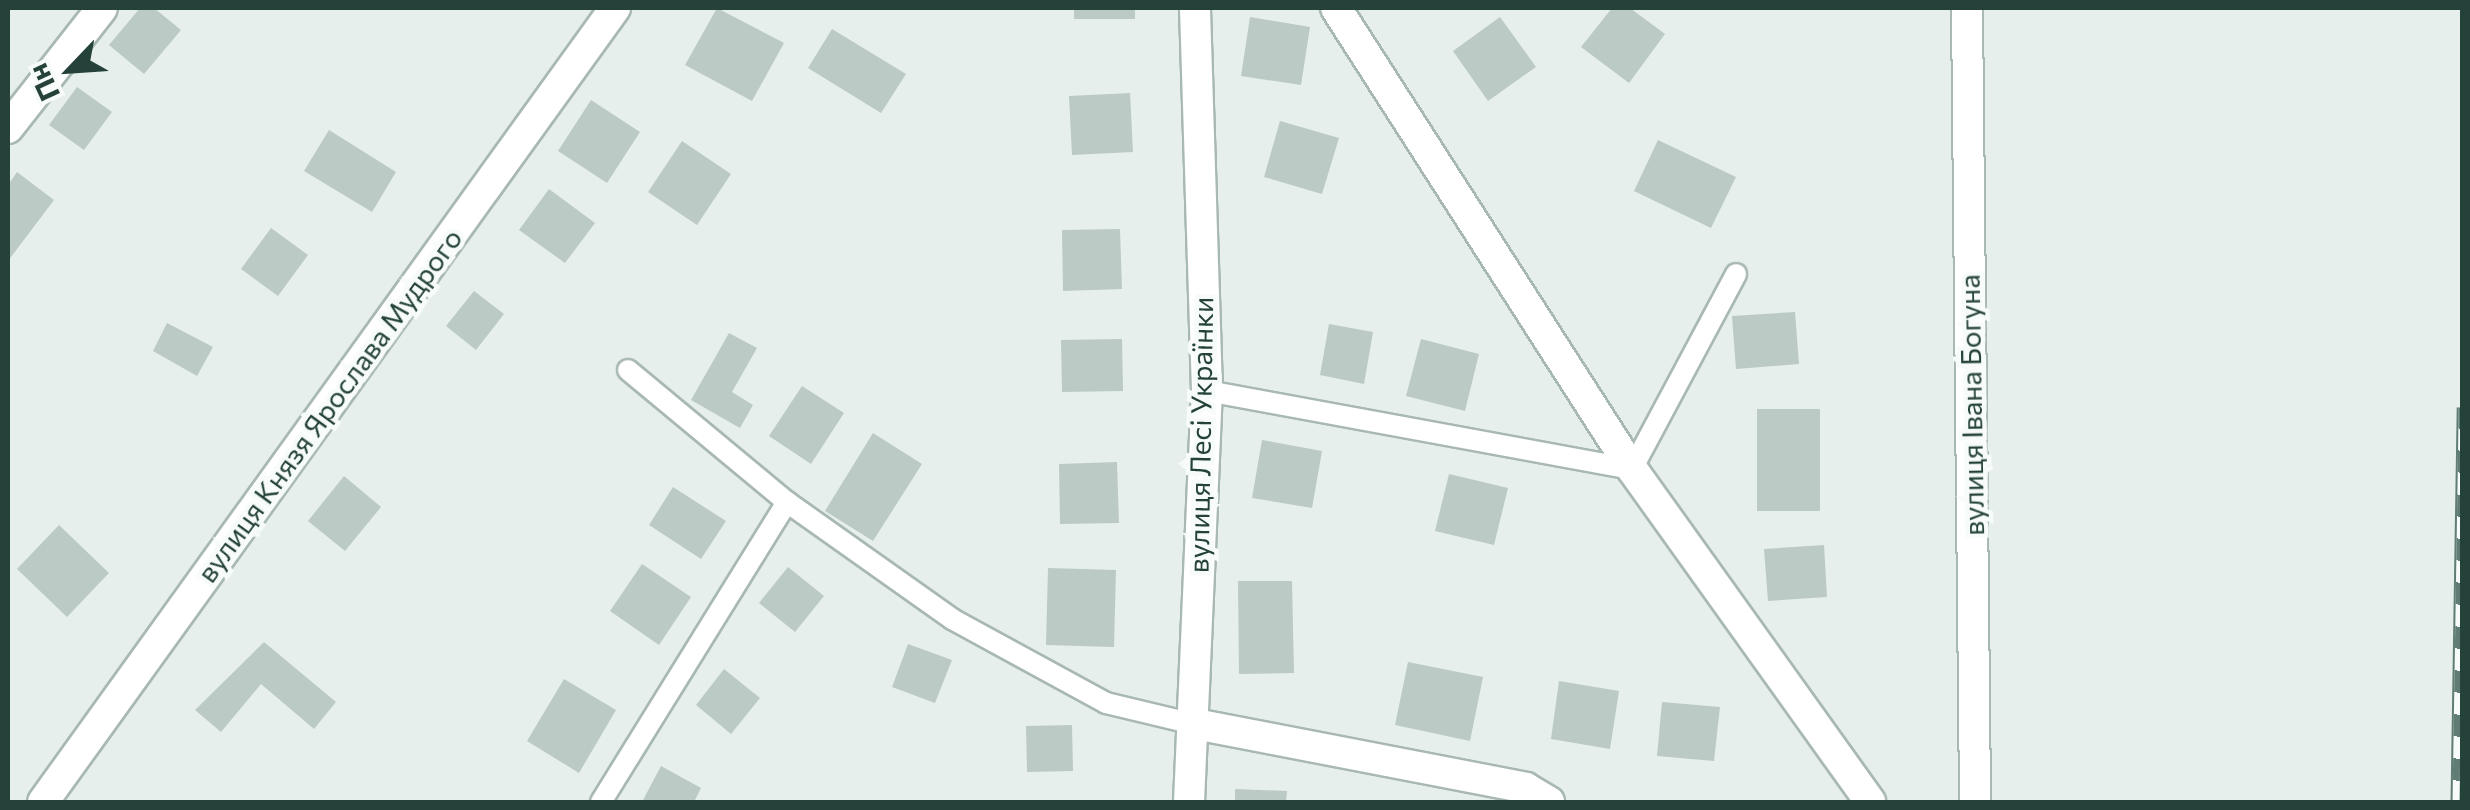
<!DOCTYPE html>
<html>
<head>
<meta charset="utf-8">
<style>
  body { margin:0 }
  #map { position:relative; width:2470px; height:810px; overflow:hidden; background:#e6efeb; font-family:Commissioner,sans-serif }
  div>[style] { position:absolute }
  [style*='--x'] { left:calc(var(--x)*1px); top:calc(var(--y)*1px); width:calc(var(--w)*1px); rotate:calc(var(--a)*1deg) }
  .building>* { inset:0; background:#bbcac4 }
  .roads { filter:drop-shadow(2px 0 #a8b8b2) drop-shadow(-2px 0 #a8b8b2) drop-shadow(0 2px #a8b8b2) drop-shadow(0 -2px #a8b8b2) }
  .service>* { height:20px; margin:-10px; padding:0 10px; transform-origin:10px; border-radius:10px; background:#fff }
  .minor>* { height:30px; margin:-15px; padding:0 15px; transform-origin:15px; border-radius:15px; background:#fff }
  .tertiary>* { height:30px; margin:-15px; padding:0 15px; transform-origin:15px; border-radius:15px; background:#fff }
  .rail>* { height:11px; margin-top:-5.5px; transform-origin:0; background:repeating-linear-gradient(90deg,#f7fbf9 0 22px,#5f7d75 0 44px); box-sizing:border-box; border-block:2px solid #5f7d75 }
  span { translate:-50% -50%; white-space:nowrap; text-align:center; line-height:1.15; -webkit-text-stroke:9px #f7fbf9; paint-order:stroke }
  .street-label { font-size:28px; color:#24423a }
  .frame { position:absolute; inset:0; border:10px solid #24423a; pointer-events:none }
  .north { position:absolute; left:20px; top:20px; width:100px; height:100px; -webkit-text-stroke:8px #f7fbf9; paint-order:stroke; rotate:245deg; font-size:28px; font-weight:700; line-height:40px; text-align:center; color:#24423a }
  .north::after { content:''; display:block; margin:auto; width:35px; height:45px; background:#24423a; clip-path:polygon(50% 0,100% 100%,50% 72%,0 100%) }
</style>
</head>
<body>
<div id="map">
  <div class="building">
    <div style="clip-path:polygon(140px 8px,154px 8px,181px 30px,144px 74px,109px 45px)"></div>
    <div style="clip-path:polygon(717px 8px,784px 43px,752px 101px,685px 65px)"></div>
    <div style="clip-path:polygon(1074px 8px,1135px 8px,1135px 19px,1074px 19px)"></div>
    <div style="clip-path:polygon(1612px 8px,1630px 8px,1665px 34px,1629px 83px,1581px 47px)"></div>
    <div style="clip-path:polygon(1250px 17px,1310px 27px,1301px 85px,1241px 76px)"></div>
    <div style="clip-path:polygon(1500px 17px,1536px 67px,1488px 101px,1453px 51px)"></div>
    <div style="clip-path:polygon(832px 29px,906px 74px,881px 113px,808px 68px)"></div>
    <div style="clip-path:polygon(77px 87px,112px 112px,84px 150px,49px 125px)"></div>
    <div style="clip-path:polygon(1130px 93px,1133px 152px,1072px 155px,1069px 96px)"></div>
    <div style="clip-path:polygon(591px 100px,640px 132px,607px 183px,558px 151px)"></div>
    <div style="clip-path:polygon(1280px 121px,1339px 138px,1322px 194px,1264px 177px)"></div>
    <div style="clip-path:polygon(329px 130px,396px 172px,372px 212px,304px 171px)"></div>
    <div style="clip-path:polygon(1658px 140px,1736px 177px,1711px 228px,1634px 191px)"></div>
    <div style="clip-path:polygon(682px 141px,731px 174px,697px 225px,648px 192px)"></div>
    <div style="clip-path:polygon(17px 172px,54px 200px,8px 261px,8px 185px)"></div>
    <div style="clip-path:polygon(549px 189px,595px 223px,565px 263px,519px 230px)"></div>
    <div style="clip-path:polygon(271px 228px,308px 255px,278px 296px,241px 269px)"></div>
    <div style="clip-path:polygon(1120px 229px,1122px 289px,1063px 291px,1062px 230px)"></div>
    <div style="clip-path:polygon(474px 291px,504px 314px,476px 350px,446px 326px)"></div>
    <div style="clip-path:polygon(1795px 312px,1799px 364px,1736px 369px,1732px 316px)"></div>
    <div style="clip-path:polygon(167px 323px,213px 347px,197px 376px,153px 351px)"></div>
    <div style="clip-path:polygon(1329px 324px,1373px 332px,1364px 384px,1320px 375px)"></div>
    <div style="clip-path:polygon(729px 333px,757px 348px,732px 392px,753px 405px,740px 428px,691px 400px)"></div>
    <div style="clip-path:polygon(1122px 339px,1123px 391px,1062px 392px,1061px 340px)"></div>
    <div style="clip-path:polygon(1421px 339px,1479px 354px,1465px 411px,1406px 396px)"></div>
    <div style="clip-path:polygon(802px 386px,844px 413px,811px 464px,769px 436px)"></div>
    <div style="clip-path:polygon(1757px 409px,1820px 409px,1820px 511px,1757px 511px)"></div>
    <div style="clip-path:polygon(873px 433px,922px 464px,873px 541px,825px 511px)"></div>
    <div style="clip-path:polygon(1262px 440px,1322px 451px,1312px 508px,1252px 498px)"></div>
    <div style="clip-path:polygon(1117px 462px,1119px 523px,1060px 524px,1059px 464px)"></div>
    <div style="clip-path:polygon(1449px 474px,1508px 488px,1494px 545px,1435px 531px)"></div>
    <div style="clip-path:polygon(344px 476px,381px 507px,345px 551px,308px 521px)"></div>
    <div style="clip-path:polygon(673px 487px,726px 521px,701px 559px,649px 525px)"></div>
    <div style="clip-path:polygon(59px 525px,109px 573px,67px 617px,17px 569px)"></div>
    <div style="clip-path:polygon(1824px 545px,1827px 597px,1768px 601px,1764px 549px)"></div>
    <div style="clip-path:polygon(642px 564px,691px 597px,659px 645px,610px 611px)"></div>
    <div style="clip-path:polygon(788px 567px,824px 596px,795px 632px,759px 603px)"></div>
    <div style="clip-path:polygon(1048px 568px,1116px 570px,1114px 647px,1046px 645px)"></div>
    <div style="clip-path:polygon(1238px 581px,1292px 581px,1294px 673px,1239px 674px)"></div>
    <div style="clip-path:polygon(264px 642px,336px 702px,314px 729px,261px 684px,221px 732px,195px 710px)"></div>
    <div style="clip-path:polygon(908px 644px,952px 660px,935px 703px,892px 687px)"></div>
    <div style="clip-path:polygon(1408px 662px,1483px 677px,1470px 741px,1395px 725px)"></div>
    <div style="clip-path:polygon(724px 669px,760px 698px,731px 734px,696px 705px)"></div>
    <div style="clip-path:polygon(564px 679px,616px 710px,579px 773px,527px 741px)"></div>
    <div style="clip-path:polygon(1559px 681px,1619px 691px,1610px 749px,1551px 739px)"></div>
    <div style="clip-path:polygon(1662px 702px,1720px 707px,1714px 761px,1657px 756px)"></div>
    <div style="clip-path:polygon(1072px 725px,1073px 771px,1027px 772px,1026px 726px)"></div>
    <div style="clip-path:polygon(661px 766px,701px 788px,694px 802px,642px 802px)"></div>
    <div style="clip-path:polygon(1235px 789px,1287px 791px,1286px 802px,1235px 802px)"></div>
  </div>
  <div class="roads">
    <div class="service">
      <div style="--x:628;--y:370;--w:207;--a:39.7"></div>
      <div style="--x:787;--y:502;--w:202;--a:35.3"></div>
      <div style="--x:952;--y:619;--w:175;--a:28.6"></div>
      <div style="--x:1106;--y:703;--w:86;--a:13.4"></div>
      <div style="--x:1207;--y:391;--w:432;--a:10.4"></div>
      <div style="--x:1632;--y:469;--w:221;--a:-61.9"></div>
      <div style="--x:601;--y:802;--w:353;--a:-58.2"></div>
    </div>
    <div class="minor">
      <div style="--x:1336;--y:8;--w:548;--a:57.3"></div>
      <div style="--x:1632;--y:469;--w:409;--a:54.4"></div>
      <div style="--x:8;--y:128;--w:152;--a:-51.9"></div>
      <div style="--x:1190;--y:723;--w:342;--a:10.9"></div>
      <div style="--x:1526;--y:788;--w:27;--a:31"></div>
      <div style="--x:43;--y:802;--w:979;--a:-54.23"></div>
      <div style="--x:1189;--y:802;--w:411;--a:-87.5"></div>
      <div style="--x:1207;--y:391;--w:383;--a:-91.8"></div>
    </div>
    <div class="tertiary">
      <div style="--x:1967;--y:8;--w:794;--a:89.42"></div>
    </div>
  </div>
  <div class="rail">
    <div style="--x:2456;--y:802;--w:395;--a:-89.1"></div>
  </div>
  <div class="street-label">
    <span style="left:329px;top:405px;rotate:-54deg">вулиця Князя Ярослава Мудрого</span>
    <span style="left:1971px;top:405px;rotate:-91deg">вулиця Івана Богуна</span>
    <span style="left:1200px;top:435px;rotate:-89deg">вулиця Лесі Українки</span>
  </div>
  <div class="frame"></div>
  <div class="north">Пн</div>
</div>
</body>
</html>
